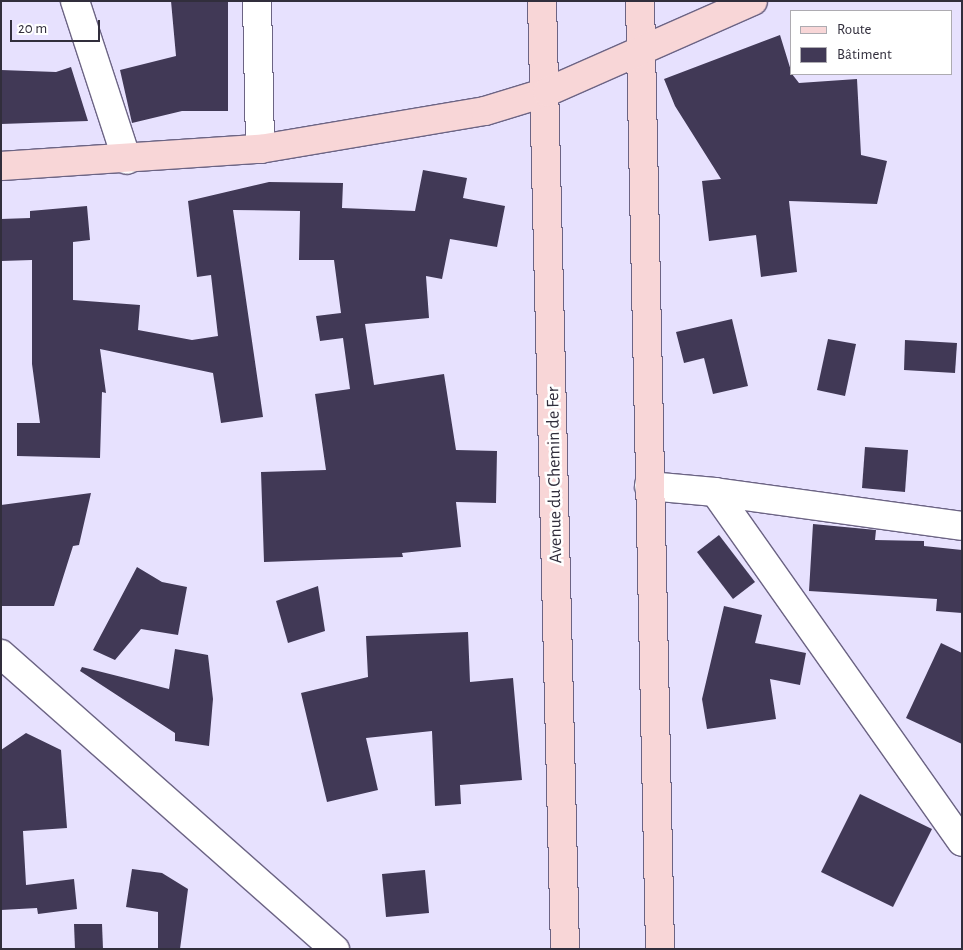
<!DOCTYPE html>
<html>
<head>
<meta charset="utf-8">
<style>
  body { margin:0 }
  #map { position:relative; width:963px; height:950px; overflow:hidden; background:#e7e1fe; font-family:"Alegreya Sans",sans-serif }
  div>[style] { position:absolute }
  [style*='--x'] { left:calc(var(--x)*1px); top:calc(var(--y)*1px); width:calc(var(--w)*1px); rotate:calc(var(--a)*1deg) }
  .building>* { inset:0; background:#413956 }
  .roads { filter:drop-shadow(1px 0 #6c6484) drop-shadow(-1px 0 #6c6484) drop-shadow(0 1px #6c6484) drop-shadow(0 -1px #6c6484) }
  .street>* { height:28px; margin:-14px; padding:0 14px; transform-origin:14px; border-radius:14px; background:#fff }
  .secondary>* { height:28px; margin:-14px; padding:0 14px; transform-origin:14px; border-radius:14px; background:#f8d6d7 }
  span { translate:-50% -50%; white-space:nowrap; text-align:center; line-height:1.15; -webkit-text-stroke:5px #fff; paint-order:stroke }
  .street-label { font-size:18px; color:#312e3c }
  .frame { position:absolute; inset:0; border:2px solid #312e3c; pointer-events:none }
  .legend { position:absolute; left:790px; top:10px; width:162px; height:65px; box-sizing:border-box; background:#fff; border:1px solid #adabb1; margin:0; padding:6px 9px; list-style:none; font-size:15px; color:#312e3c }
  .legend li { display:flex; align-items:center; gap:10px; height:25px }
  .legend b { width:25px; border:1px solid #adabb1 }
  .scale { position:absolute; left:10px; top:20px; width:90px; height:22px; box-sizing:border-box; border:2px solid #312e3c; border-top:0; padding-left:6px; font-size:15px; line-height:18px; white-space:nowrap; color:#312e3c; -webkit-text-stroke:4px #fff; paint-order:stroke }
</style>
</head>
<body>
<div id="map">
  <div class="building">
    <div style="clip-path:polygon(171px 1px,228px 1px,228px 111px,182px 111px,132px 123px,120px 70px,176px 56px)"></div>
    <div style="clip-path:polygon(780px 35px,792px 74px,799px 83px,857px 79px,861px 155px,887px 161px,877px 204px,789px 201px,797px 272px,761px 277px,756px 235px,709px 241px,702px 181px,721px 179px,675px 106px,664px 79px)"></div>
    <div style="clip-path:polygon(71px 67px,88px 121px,1px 124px,1px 70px,56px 72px)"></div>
    <div style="clip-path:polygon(423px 170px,467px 178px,463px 198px,505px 206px,497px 247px,450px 239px,442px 279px,426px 276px,429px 318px,365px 324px,374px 385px,444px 374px,456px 450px,497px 451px,496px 503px,456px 502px,461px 547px,402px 553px,403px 557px,264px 562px,261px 472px,326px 470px,315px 394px,350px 389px,343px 338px,320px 341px,316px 316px,341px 313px,334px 260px,299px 260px,300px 211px,233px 210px,263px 417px,221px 423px,213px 373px,100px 349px,106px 393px,102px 392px,100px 458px,17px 456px,17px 423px,40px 423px,32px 364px,32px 260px,1px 261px,1px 219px,30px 218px,30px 211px,87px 206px,90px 240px,73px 242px,73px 300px,140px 305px,138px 330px,192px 340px,218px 336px,211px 275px,197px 277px,188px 201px,269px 182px,343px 183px,342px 208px,415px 211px)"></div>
    <div style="clip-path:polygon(732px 319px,748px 386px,713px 394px,704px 358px,684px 363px,676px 332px)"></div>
    <div style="clip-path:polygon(828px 339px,856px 344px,845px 396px,817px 390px)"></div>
    <div style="clip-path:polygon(905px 340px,957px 343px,955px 373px,904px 370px)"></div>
    <div style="clip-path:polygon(865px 447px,908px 450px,905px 492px,862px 488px)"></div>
    <div style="clip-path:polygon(91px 493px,79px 545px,73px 546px,54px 606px,1px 606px,1px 505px)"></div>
    <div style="clip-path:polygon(813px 524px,876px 530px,875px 540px,924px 541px,924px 546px,962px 550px,962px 613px,936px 611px,937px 599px,809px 591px)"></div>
    <div style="clip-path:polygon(719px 535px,755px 582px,733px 599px,697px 552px)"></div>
    <div style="clip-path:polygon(137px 567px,162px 582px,187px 587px,178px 635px,141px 629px,115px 660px,93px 650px)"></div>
    <div style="clip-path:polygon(318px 586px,325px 631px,288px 643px,276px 601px)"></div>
    <div style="clip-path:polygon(724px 606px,762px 615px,755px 643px,806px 653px,800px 685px,770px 679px,776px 719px,707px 729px,702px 699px)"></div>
    <div style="clip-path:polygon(468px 632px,470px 682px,513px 678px,522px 780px,460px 785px,461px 804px,435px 806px,432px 731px,366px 738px,378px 790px,327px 802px,301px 693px,368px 677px,366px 636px)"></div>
    <div style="clip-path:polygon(941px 643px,962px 653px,962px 744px,906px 718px)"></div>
    <div style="clip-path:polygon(175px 649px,208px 655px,213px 699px,209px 746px,175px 741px,175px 733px,80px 671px,82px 667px,169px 689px)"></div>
    <div style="clip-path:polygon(26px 733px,61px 750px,67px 828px,23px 831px,26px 885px,74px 879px,77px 909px,38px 914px,37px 908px,1px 910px,1px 750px)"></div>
    <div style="clip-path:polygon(860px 794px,932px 829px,893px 907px,821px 872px)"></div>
    <div style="clip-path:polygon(132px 869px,162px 873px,188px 889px,180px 949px,158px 949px,158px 912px,126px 907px)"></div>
    <div style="clip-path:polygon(425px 870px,429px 913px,386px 917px,382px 874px)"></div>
    <div style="clip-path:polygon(74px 924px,102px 924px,103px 949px,75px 949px)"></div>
  </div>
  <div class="roads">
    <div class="street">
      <div style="--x:75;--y:1;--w:167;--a:71.9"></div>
      <div style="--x:257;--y:1;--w:148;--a:88.8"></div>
      <div style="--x:649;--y:486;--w:66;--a:5.2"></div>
      <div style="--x:715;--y:492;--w:428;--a:54.8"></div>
      <div style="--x:715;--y:492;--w:249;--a:7.8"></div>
      <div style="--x:1;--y:654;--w:446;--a:41.5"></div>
    </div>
    <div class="secondary">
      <div style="--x:542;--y:1;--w:948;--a:88.61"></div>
      <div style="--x:640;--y:1;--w:948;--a:88.79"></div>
      <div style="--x:1;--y:166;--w:260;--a:-3.8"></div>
      <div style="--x:260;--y:149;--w:228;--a:-9.6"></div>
      <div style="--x:485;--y:111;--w:65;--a:-17"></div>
      <div style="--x:547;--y:92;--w:225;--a:-23.8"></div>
    </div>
  </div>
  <div class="street-label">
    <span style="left:555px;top:475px;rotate:-91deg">Avenue du Chemin de Fer</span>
  </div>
  <div class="frame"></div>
  <ul class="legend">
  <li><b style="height:6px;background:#f8d6d7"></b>Route</li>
  <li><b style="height:14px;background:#413956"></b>Bâtiment</li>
  </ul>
  <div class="scale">20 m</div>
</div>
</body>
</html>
